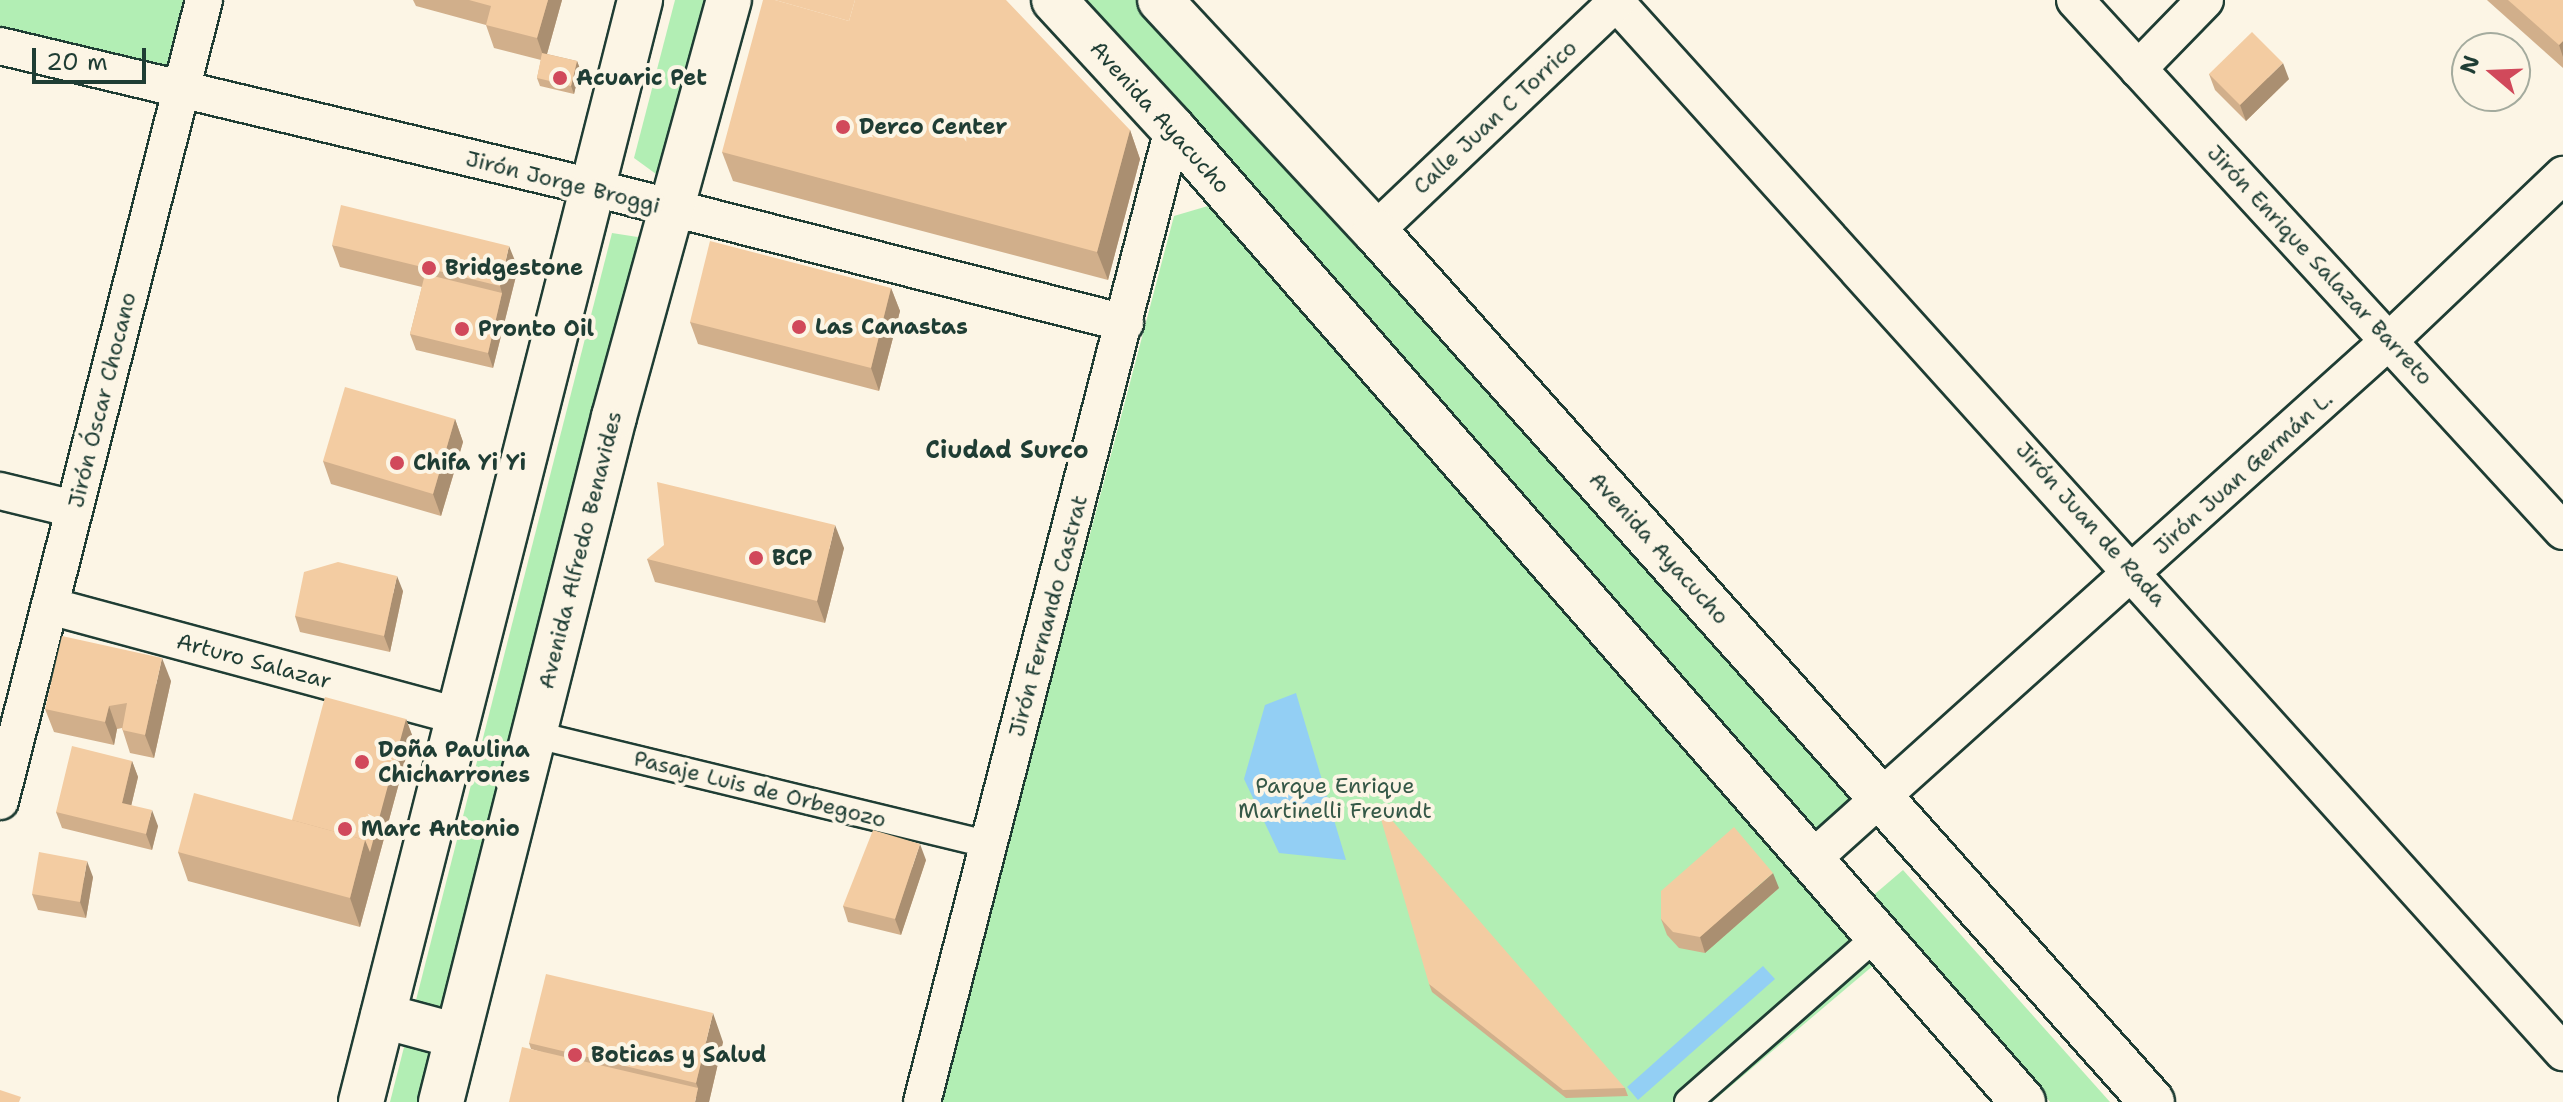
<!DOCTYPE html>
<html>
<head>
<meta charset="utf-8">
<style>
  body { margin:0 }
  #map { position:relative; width:2563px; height:1102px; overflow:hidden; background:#fcf5e5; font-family:"Shantell Sans",sans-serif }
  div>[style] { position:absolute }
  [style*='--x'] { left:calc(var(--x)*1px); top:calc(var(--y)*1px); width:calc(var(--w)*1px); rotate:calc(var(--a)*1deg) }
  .green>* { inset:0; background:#b2eeb4 }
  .water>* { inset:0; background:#93cff4 }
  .roads { filter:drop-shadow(2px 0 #1f3d34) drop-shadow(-2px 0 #1f3d34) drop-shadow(0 2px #1f3d34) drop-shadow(0 -2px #1f3d34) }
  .pedestrian>* { height:26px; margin:-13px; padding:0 13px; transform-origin:13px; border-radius:13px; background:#fcf5e5 }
  .minor>* { height:36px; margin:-18px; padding:0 18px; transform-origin:18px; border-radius:18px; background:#fcf5e5 }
  .secondary>* { height:44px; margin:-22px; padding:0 22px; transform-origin:22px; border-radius:22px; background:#fcf5e5 }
  .primary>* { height:44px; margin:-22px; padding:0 22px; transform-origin:22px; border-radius:22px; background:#fcf5e5 }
  .wall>* { inset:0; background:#d1af8b }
  .shaded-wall>* { inset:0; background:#aa8f71 }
  .building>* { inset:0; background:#f3cca2 }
  .dots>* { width:22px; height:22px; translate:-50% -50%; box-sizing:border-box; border:4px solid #fcf5e5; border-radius:50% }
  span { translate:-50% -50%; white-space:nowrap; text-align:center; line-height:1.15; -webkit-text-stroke:8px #fcf5e5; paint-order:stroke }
  .poi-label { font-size:22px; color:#1f3d34; font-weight:700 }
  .left { translate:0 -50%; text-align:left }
  .street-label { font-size:22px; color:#1f3d34 }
  .park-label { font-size:22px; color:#355847 }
  .neighbourhood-label { font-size:24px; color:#1f3d34; font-weight:700 }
  .north { position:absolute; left:2451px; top:32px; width:80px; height:80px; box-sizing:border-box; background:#fcf5e5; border:2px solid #a4ab9e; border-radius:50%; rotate:289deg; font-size:22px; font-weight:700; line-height:32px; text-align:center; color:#1f3d34 }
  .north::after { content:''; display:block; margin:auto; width:28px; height:36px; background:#d1495b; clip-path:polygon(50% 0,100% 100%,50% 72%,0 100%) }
  .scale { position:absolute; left:32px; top:48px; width:114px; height:36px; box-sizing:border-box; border:4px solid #1f3d34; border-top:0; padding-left:10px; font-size:24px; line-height:28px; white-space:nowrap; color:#1f3d34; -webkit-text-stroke:6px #fcf5e5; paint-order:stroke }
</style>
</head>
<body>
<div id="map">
  <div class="green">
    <div style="clip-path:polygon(0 0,189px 0,173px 71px,0 30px)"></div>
    <div style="clip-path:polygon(675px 0,713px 0,670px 164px,656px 174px,634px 158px)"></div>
    <div style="clip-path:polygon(1052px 0,1154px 0,1882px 798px,1810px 861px)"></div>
    <div style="clip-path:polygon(1218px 203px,1881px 959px,1712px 1102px,940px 1102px,1174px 216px)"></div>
    <div style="clip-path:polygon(612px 233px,644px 238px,429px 1102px,390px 1102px)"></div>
    <div style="clip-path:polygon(1903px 870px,2110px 1102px,2050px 1102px,1869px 899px)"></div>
  </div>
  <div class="water">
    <div style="clip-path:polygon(1296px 693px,1346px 860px,1279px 853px,1244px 779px,1265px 705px)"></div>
    <div style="clip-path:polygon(1763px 966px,1775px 979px,1638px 1100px,1627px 1087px)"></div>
  </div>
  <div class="roads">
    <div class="pedestrian">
      <div style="--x:532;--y:734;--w:469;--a:13.6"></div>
      <div style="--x:1688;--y:1102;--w:250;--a:-41.3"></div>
    </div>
    <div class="minor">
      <div style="--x:1614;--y:0;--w:1417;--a:47.95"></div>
      <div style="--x:2075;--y:0;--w:721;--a:47.42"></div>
      <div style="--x:0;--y:46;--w:579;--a:13.39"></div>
      <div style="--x:563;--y:180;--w:580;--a:14.28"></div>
      <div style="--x:2138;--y:69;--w:96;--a:-45.8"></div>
      <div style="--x:1375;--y:231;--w:332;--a:-43.5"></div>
      <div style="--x:0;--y:491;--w:76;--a:13.7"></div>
      <div style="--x:50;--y:606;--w:424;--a:15.1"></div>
      <div style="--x:0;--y:801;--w:827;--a:-75.71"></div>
      <div style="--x:1810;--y:861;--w:781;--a:-41.94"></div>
      <div style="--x:2391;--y:339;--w:238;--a:-43.6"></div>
      <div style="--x:922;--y:1102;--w:1005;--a:-75.54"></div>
    </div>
    <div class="secondary">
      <div style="--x:1054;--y:0;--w:176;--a:47.3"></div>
      <div style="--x:1173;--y:129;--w:1292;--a:48.86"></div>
      <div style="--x:1160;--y:0;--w:316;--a:47.1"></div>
      <div style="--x:1375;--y:231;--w:1167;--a:48.26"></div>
    </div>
    <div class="primary">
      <div style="--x:383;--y:1016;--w:77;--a:15.1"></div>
      <div style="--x:361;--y:1102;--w:1137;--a:-75.79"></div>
      <div style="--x:441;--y:1102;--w:707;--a:-75.83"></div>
      <div style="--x:614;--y:417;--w:433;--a:-74.6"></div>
    </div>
  </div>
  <div class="wall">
    <div style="clip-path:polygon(413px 0,562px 0,547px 54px,577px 61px,580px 69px,574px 94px,540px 86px,537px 78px,541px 60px,494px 48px,486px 25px,416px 6px)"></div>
    <div style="clip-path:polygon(2487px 0,2563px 0,2563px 68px,2488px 1px)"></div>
    <div style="clip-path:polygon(2209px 74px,2289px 79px,2246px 121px,2215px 90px)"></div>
    <div style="clip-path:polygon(1130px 130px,1140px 159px,1108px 280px,733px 181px,722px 152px)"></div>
    <div style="clip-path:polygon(332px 245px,518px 268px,493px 368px,416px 350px,410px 334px,422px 287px,340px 267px)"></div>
    <div style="clip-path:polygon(891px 288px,900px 311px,879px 391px,698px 344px,690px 322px)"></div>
    <div style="clip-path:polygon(455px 419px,463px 442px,441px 516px,331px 484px,323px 461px)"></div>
    <div style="clip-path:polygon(844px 548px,825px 623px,655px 582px,647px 559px)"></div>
    <div style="clip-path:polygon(403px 591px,390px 652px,300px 632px,295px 616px)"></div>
    <div style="clip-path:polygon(171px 681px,154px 758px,130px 753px,122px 728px,117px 729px,114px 745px,54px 732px,45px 709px)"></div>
    <div style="clip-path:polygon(406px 719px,412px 735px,360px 927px,188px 881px,178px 852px,292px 820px)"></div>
    <div style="clip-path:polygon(132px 761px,138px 777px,131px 806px,158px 826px,152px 850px,62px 828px,56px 812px)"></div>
    <div style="clip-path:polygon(926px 860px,901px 935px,848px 922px,843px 906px)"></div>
    <div style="clip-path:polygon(93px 877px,86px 918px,38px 910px,32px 894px)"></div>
    <div style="clip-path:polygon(1779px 888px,1705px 953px,1679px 948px,1667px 935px,1661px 919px)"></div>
    <div style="clip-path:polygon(1429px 984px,1625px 1088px,1628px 1096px,1566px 1098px,1432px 992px)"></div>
    <div style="clip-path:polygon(723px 1042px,709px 1102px,531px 1049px,529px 1043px)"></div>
  </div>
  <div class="shaded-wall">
    <div style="clip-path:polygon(548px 0,562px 0,545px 61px,537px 38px)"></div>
    <div style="clip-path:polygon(2563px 41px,2563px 57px,2559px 45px)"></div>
    <div style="clip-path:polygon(577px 61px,580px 69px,574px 94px,571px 86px)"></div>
    <div style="clip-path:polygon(2283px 63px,2289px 79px,2246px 121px,2240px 105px)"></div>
    <div style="clip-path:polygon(1130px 130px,1140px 159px,1108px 280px,1097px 252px)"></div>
    <div style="clip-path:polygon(509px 246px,518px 268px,493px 368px,488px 353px,502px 293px,500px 286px)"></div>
    <div style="clip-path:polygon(891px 288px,900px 311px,879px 391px,871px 368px)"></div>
    <div style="clip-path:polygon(455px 419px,463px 442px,441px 516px,433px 494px)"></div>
    <div style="clip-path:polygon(835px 525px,844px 548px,825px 623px,817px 601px)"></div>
    <div style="clip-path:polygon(397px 576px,403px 591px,390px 652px,384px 636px)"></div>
    <div style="clip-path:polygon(162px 658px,171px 681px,154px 758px,145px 735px)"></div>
    <div style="clip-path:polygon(109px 706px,117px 729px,114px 745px,105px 722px)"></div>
    <div style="clip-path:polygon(406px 719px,412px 735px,360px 927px,350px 898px,365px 840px)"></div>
    <div style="clip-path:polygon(132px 761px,138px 777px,128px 819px,122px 803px)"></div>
    <div style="clip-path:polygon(152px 810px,158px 826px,152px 850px,146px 834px)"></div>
    <div style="clip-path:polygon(920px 844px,926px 860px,901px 935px,895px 919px)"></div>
    <div style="clip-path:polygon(87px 861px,93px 877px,86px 918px,80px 902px)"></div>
    <div style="clip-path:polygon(1773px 873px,1779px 888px,1705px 953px,1700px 937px)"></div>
    <div style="clip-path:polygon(713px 1013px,723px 1042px,709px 1102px,695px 1102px,698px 1088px,696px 1083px)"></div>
  </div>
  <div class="building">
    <div style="clip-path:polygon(469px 0,548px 0,537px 38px,486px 25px,491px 6px)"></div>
    <div style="clip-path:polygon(763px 0,775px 0,849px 21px,855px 0,1006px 0,1130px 130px,1097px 252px,722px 152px)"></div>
    <div style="clip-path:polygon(775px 0,855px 0,849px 21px)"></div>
    <div style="clip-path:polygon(2508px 0,2563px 0,2563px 41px,2559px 45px)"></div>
    <div style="clip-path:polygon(2252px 32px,2283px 63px,2240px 105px,2209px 74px)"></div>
    <div style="clip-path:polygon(542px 53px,577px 61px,571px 86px,537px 78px)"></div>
    <div style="clip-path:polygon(341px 205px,509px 246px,500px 286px,332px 245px)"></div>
    <div style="clip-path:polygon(710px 241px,891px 288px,871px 368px,690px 322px)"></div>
    <div style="clip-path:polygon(425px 274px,502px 293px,488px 353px,410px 334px)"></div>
    <div style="clip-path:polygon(345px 387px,455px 419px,433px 494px,323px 461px)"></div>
    <div style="clip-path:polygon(657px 482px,835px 525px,817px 601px,647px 559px,664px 545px)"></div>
    <div style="clip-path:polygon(338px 562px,397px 576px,384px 636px,295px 616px,304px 572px)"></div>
    <div style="clip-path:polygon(62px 636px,162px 658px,145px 735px,122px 730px,127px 703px,109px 706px,105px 722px,45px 709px)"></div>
    <div style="clip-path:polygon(325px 697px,406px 719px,370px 852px,365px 840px,292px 820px)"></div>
    <div style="clip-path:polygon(72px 746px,132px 761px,122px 803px,152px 810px,146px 834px,56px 812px)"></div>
    <div style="clip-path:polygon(194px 793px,365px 840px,350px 898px,178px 852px)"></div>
    <div style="clip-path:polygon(1376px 802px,1625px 1088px,1563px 1090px,1429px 984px)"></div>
    <div style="clip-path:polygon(1734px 827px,1773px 873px,1700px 937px,1673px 932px,1661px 919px,1661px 891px)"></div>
    <div style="clip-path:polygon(873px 830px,920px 844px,895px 919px,843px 906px)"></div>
    <div style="clip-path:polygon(39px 852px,87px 861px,80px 902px,32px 894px)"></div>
    <div style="clip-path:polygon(546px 974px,713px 1013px,696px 1083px,529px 1043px)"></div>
    <div style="clip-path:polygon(522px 1047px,698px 1088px,695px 1102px,509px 1102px)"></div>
    <div style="clip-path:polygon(0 1090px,21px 1097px,19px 1102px,0 1102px)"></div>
  </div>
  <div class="dots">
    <div style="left:560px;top:78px;background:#d1495b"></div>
    <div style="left:843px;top:127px;background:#d1495b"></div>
    <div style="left:429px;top:268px;background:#d1495b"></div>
    <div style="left:799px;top:327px;background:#d1495b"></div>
    <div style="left:462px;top:329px;background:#d1495b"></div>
    <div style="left:397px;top:463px;background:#d1495b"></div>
    <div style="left:756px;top:558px;background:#d1495b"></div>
    <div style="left:362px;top:762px;background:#d1495b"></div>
    <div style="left:345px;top:829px;background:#d1495b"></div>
    <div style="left:575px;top:1055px;background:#d1495b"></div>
  </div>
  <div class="poi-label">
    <span class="left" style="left:576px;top:78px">Acuaric Pet</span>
    <span class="left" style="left:859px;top:127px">Derco Center</span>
    <span class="left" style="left:445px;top:268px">Bridgestone</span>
    <span class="left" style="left:815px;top:327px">Las Canastas</span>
    <span class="left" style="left:478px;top:329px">Pronto Oil</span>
    <span class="left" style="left:413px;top:463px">Chifa Yi Yi</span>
    <span class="left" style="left:772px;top:558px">BCP</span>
    <span class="left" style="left:378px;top:762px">Doña Paulina<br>Chicharrones</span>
    <span class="left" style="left:361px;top:829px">Marc Antonio</span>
    <span class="left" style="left:591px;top:1055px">Boticas y Salud</span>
  </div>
  <div class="street-label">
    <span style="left:1160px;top:117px;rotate:48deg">Avenida Ayacucho</span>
    <span style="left:1495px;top:117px;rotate:-43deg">Calle Juan C Torrico</span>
    <span style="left:563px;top:182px;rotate:14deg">Jirón Jorge Broggi</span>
    <span style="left:2320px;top:265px;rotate:47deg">Jirón Enrique Salazar Barreto</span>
    <span style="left:102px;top:400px;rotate:-76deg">Jirón Óscar Chocano</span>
    <span style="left:2243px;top:473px;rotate:-42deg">Jirón Juan Germán L.</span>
    <span style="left:2091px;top:524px;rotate:48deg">Jirón Juan de Rada</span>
    <span style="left:1659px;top:548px;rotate:48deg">Avenida Ayacucho</span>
    <span style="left:580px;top:550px;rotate:-76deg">Avenida Alfredo Benavides</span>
    <span style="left:1048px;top:616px;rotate:-75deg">Jirón Fernando Castrat</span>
    <span style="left:254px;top:661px;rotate:15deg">Arturo Salazar</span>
    <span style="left:760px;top:789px;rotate:14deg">Pasaje Luis de Orbegozo</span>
  </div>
  <div class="park-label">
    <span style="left:1335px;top:798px">Parque Enrique<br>Martinelli Freundt</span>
  </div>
  <div class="neighbourhood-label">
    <span style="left:1007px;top:451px">Ciudad Surco</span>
  </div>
  <div class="north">N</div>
  <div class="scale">20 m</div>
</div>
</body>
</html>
